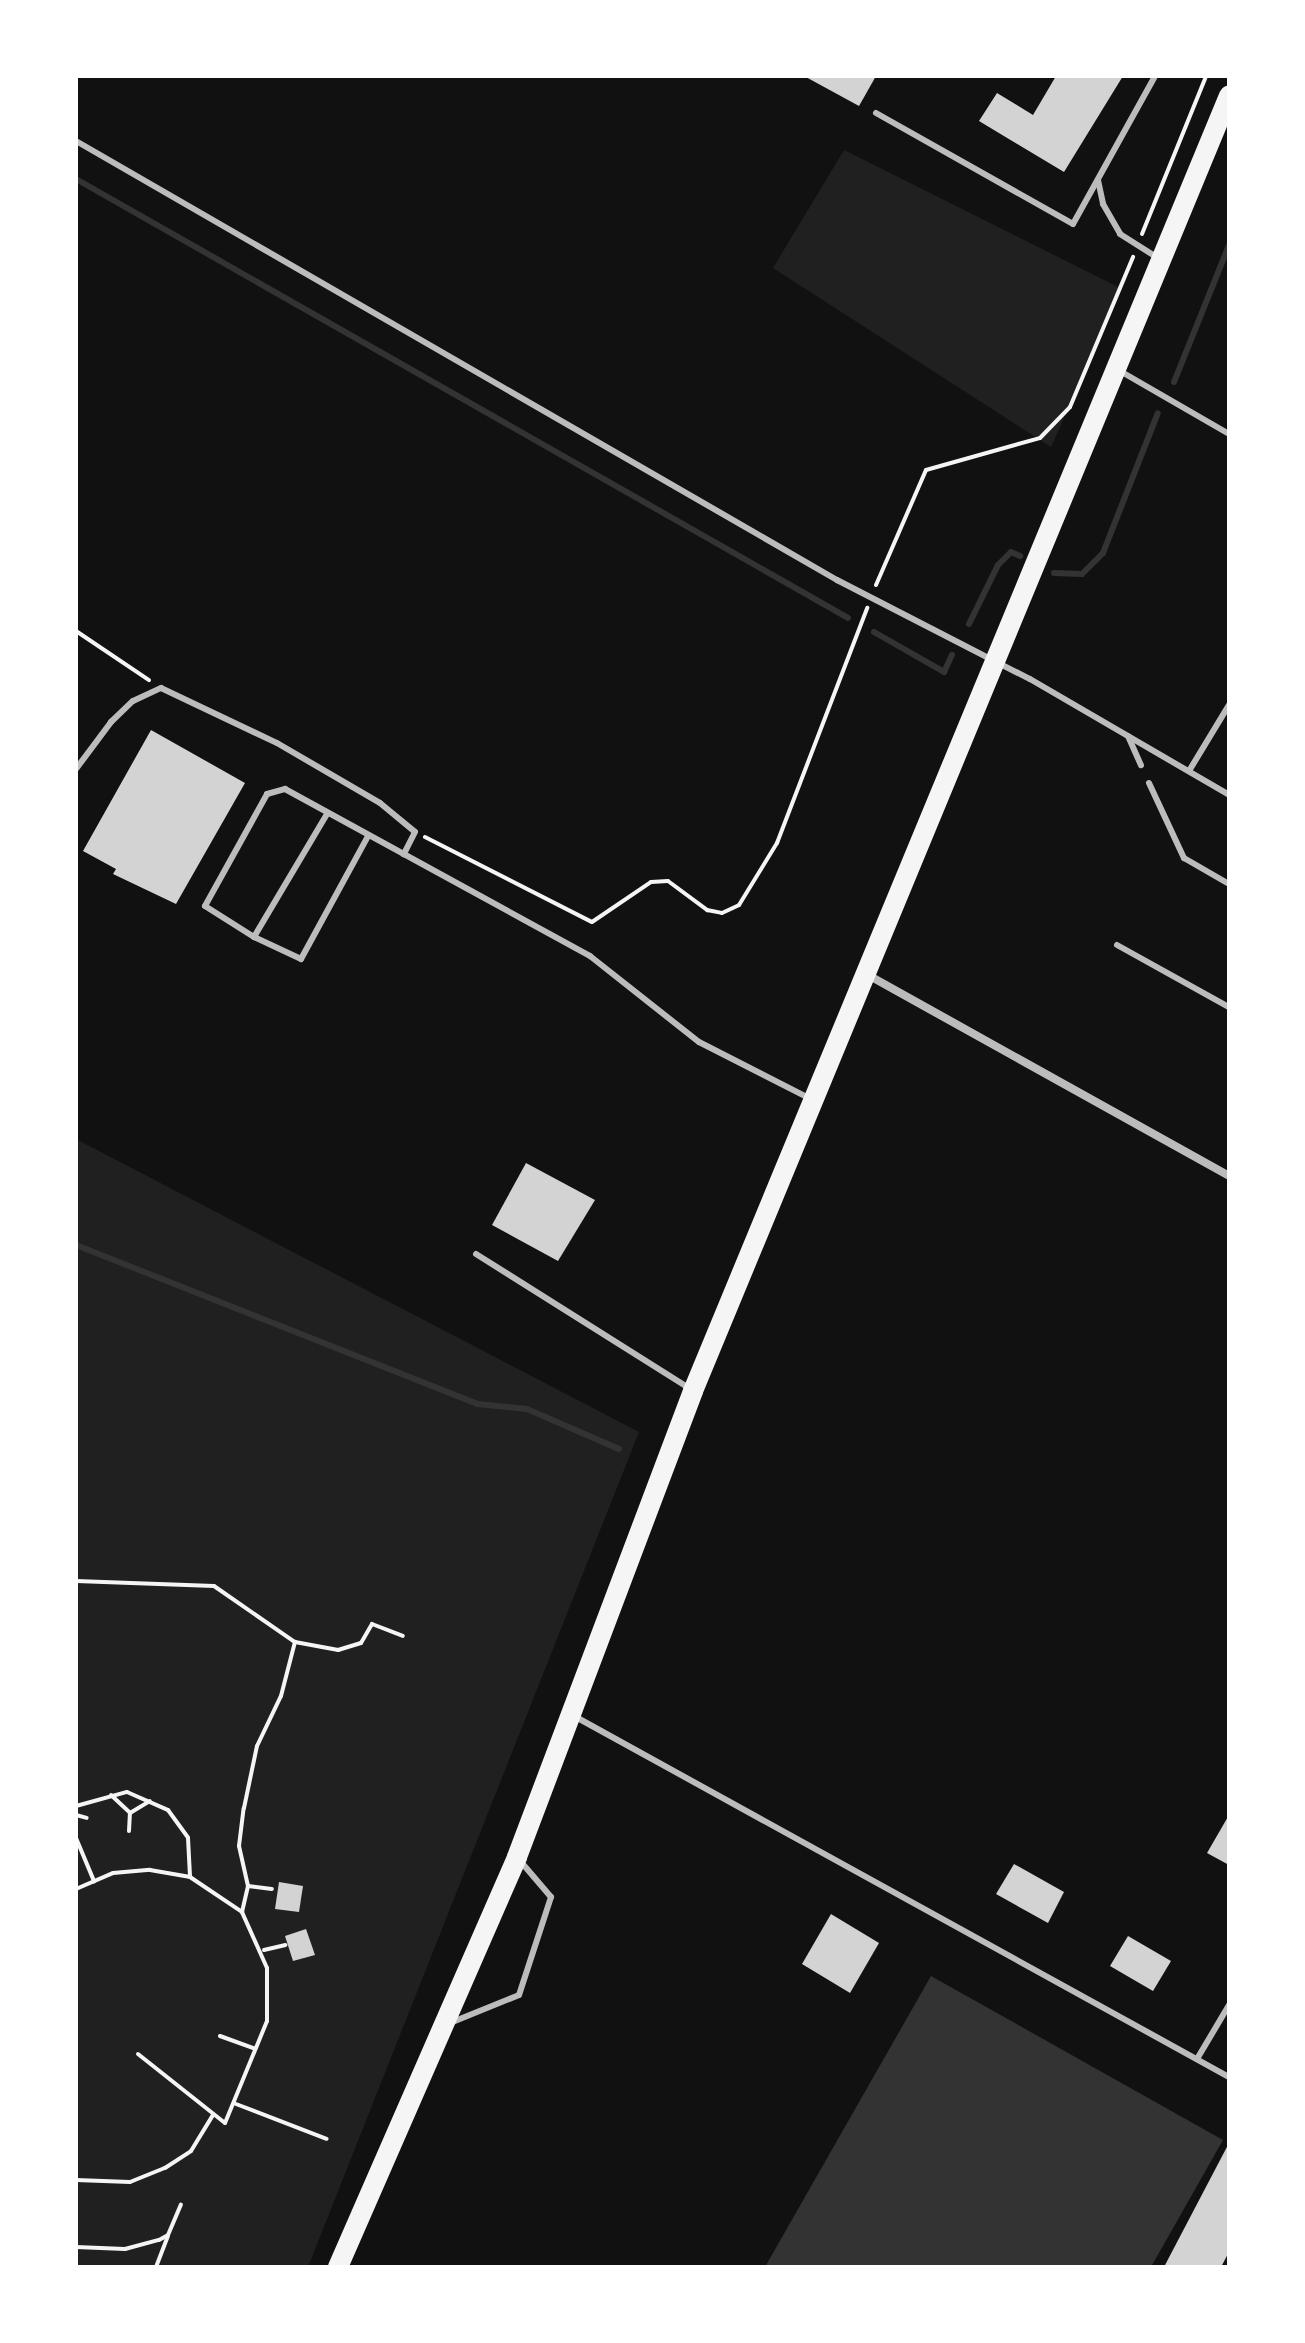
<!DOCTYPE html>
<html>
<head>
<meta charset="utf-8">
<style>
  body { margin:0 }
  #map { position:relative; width:1305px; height:2343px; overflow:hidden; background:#111; font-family:Mulish,sans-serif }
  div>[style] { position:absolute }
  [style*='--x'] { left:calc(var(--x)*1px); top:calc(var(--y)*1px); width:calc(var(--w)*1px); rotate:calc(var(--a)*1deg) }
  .green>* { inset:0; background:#202020 }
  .water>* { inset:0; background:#333 }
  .stream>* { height:6px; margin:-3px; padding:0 3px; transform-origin:3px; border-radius:3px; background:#333 }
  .building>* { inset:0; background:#d3d3d3 }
  .path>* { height:4px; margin:-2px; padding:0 2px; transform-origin:2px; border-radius:2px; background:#f5f5f5 }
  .service>* { height:6px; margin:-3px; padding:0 3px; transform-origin:3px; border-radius:3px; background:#bcbcbc }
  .minor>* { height:8px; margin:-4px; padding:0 4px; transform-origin:4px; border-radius:4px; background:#bcbcbc }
  .primary>* { height:20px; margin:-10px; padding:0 10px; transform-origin:10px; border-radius:10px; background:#f5f5f5 }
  span { translate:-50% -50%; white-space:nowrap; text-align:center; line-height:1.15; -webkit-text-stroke:8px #fff; paint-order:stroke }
  .frame { position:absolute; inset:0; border:78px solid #fff; pointer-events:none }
</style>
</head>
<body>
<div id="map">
  <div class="green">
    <div style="clip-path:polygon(844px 150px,1122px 289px,1051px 447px,773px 268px)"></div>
    <div style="clip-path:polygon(76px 1139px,639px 1432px,308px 2267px,76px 2267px)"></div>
  </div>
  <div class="water">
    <div style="clip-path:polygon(931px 1976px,1223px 2140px,1151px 2267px,765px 2267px)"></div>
  </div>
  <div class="stream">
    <div style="--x:76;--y:179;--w:888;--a:29.62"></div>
    <div style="--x:1174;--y:382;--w:148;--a:-68.1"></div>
    <div style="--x:1054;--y:573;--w:28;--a:2"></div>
    <div style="--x:1082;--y:574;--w:30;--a:-45"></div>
    <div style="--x:1103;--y:553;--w:150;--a:-68.6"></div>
    <div style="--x:969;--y:624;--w:66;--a:-63.8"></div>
    <div style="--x:998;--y:565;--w:18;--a:-45"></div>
    <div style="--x:1011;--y:552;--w:10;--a:24"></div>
    <div style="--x:874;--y:632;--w:81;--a:29.7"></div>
    <div style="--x:944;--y:672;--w:19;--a:-65"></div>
    <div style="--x:76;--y:1245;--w:431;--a:21.6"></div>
    <div style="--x:477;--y:1404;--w:50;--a:5.7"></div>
    <div style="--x:527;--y:1409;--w:100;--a:23.5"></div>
  </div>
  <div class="building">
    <div style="clip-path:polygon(804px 76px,876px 76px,859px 106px)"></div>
    <div style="clip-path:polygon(1056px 76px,1123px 76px,1064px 172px,979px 121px,997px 93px,1033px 115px)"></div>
    <div style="clip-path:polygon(151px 730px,245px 783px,176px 904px,113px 874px,116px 869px,83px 851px)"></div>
    <div style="clip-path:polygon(526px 1163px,595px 1200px,558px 1261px,492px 1225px)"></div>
    <div style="clip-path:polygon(1229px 1815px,1229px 1865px,1207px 1853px)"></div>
    <div style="clip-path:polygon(1014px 1864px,1064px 1892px,1048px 1923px,996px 1894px)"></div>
    <div style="clip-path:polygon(279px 1882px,303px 1886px,299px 1912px,275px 1909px)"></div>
    <div style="clip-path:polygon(831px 1914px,879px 1943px,850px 1993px,802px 1964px)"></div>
    <div style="clip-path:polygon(306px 1929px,315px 1955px,293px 1961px,285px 1936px)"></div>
    <div style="clip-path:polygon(1128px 1936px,1171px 1961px,1153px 1991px,1110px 1966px)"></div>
    <div style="clip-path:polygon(1229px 2143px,1229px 2252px,1221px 2267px,1164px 2267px)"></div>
  </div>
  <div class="path">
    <div style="--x:1142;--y:234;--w:170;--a:-67.9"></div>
    <div style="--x:876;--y:585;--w:125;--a:-66.5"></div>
    <div style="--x:926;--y:470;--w:118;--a:-15.7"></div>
    <div style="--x:1040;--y:438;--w:43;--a:-45.9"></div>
    <div style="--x:1070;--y:407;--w:163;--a:-67.2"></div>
    <div style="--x:76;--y:631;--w:88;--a:33.9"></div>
    <div style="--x:425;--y:837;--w:187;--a:27"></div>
    <div style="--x:592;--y:922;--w:71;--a:-34.1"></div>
    <div style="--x:651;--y:882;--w:17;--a:-3"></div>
    <div style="--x:668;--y:881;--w:49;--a:36.6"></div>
    <div style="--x:707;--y:910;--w:15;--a:11"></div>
    <div style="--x:722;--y:913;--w:19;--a:-25"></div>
    <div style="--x:739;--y:905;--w:73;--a:-58.5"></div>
    <div style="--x:777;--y:843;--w:252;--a:-69"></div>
    <div style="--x:76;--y:1581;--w:138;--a:2.1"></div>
    <div style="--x:214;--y:1586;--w:98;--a:34.7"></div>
    <div style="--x:295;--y:1642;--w:44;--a:10.5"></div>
    <div style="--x:338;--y:1650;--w:24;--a:-17"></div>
    <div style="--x:361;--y:1643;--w:22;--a:-60"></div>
    <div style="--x:372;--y:1624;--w:33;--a:21"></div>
    <div style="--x:111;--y:1795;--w:26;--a:43"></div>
    <div style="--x:76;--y:1806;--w:53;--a:-15.4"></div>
    <div style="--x:127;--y:1792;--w:45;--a:23.7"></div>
    <div style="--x:168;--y:1810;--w:34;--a:54"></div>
    <div style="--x:188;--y:1838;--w:39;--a:87"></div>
    <div style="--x:76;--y:1815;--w:11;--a:15"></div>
    <div style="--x:129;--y:1831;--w:18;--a:-87"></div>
    <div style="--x:130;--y:1813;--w:23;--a:-31"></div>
    <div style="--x:76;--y:1838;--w:47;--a:67.3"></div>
    <div style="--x:248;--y:1886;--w:24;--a:7"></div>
    <div style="--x:76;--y:1889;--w:40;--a:-23.4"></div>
    <div style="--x:113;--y:1873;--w:37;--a:-5"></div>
    <div style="--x:150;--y:1870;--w:41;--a:9.9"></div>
    <div style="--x:190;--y:1877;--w:63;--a:33.9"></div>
    <div style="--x:264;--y:1950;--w:22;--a:-13"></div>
    <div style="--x:220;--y:2036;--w:37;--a:20"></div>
    <div style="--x:138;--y:2054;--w:111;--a:38.4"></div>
    <div style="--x:225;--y:2123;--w:110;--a:-67.6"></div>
    <div style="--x:267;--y:2021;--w:53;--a:-90"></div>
    <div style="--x:267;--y:1968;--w:61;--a:-114.1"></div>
    <div style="--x:242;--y:1912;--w:27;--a:-77"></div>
    <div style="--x:248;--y:1886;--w:41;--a:-102.7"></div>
    <div style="--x:239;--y:1846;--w:38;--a:-83"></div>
    <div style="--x:244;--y:1808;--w:63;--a:-78.2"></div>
    <div style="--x:257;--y:1746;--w:55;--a:-64.4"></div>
    <div style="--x:281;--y:1696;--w:56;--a:-75.5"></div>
    <div style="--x:236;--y:2104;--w:97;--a:21"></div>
    <div style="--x:76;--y:2180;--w:54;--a:2.1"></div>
    <div style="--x:130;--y:2182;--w:38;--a:-22"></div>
    <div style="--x:165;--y:2168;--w:31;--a:-33"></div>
    <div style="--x:191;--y:2151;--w:42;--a:-58.6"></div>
    <div style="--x:76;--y:2247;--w:49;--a:2.3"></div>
    <div style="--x:125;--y:2249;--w:35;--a:-15"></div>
    <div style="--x:159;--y:2240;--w:10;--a:-29"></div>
    <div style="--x:168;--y:2235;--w:33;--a:-67"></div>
    <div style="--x:156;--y:2267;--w:33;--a:-69"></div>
  </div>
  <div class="service">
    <div style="--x:876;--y:113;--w:226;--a:29.4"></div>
    <div style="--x:1073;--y:224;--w:169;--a:-61"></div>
    <div style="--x:76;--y:141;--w:879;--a:29.98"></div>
    <div style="--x:837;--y:580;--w:217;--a:27.2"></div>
    <div style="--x:1030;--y:679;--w:230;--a:30.2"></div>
    <div style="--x:1098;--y:180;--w:25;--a:78"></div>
    <div style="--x:1103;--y:204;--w:34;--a:60"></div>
    <div style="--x:1120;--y:234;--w:45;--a:32.3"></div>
    <div style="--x:1120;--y:371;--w:126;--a:30"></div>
    <div style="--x:1128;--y:736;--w:32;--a:66"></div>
    <div style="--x:76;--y:769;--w:59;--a:-53.3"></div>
    <div style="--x:111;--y:722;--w:30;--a:-44"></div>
    <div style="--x:133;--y:701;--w:31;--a:-25"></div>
    <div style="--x:161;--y:688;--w:128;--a:25.4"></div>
    <div style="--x:277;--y:743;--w:119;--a:30.2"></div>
    <div style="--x:380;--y:803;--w:45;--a:39.6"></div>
    <div style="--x:415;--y:832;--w:25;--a:117"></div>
    <div style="--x:1189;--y:771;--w:77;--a:-58.8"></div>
    <div style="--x:1149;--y:783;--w:83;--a:65"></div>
    <div style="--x:1184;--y:858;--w:52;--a:30"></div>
    <div style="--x:327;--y:814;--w:143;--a:120.7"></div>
    <div style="--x:254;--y:937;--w:52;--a:25.1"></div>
    <div style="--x:301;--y:959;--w:140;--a:-61.4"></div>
    <div style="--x:254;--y:937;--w:58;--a:-147.7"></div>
    <div style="--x:205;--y:906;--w:128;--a:-61"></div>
    <div style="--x:267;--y:794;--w:19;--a:-16"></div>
    <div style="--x:285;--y:789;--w:348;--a:28.7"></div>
    <div style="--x:590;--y:956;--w:139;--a:38.3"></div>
    <div style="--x:699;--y:1042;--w:123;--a:27"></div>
    <div style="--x:1117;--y:945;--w:128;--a:29"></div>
    <div style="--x:476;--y:1254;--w:253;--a:32.2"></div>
    <div style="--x:574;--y:1716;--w:748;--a:28.86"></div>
    <div style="--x:450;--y:2023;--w:74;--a:-22.1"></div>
    <div style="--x:519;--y:1995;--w:103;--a:-71.9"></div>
    <div style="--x:551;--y:1897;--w:46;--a:-130.6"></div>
    <div style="--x:1197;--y:2059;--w:63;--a:-59.3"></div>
  </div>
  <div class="minor">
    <div style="--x:868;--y:975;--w:413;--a:29.1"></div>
  </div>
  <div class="primary">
    <div style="--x:338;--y:2267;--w:447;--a:-66.4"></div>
    <div style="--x:517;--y:1857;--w:498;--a:-69.3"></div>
    <div style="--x:693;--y:1391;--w:1402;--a:-67.52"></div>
  </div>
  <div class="frame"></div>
</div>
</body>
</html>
